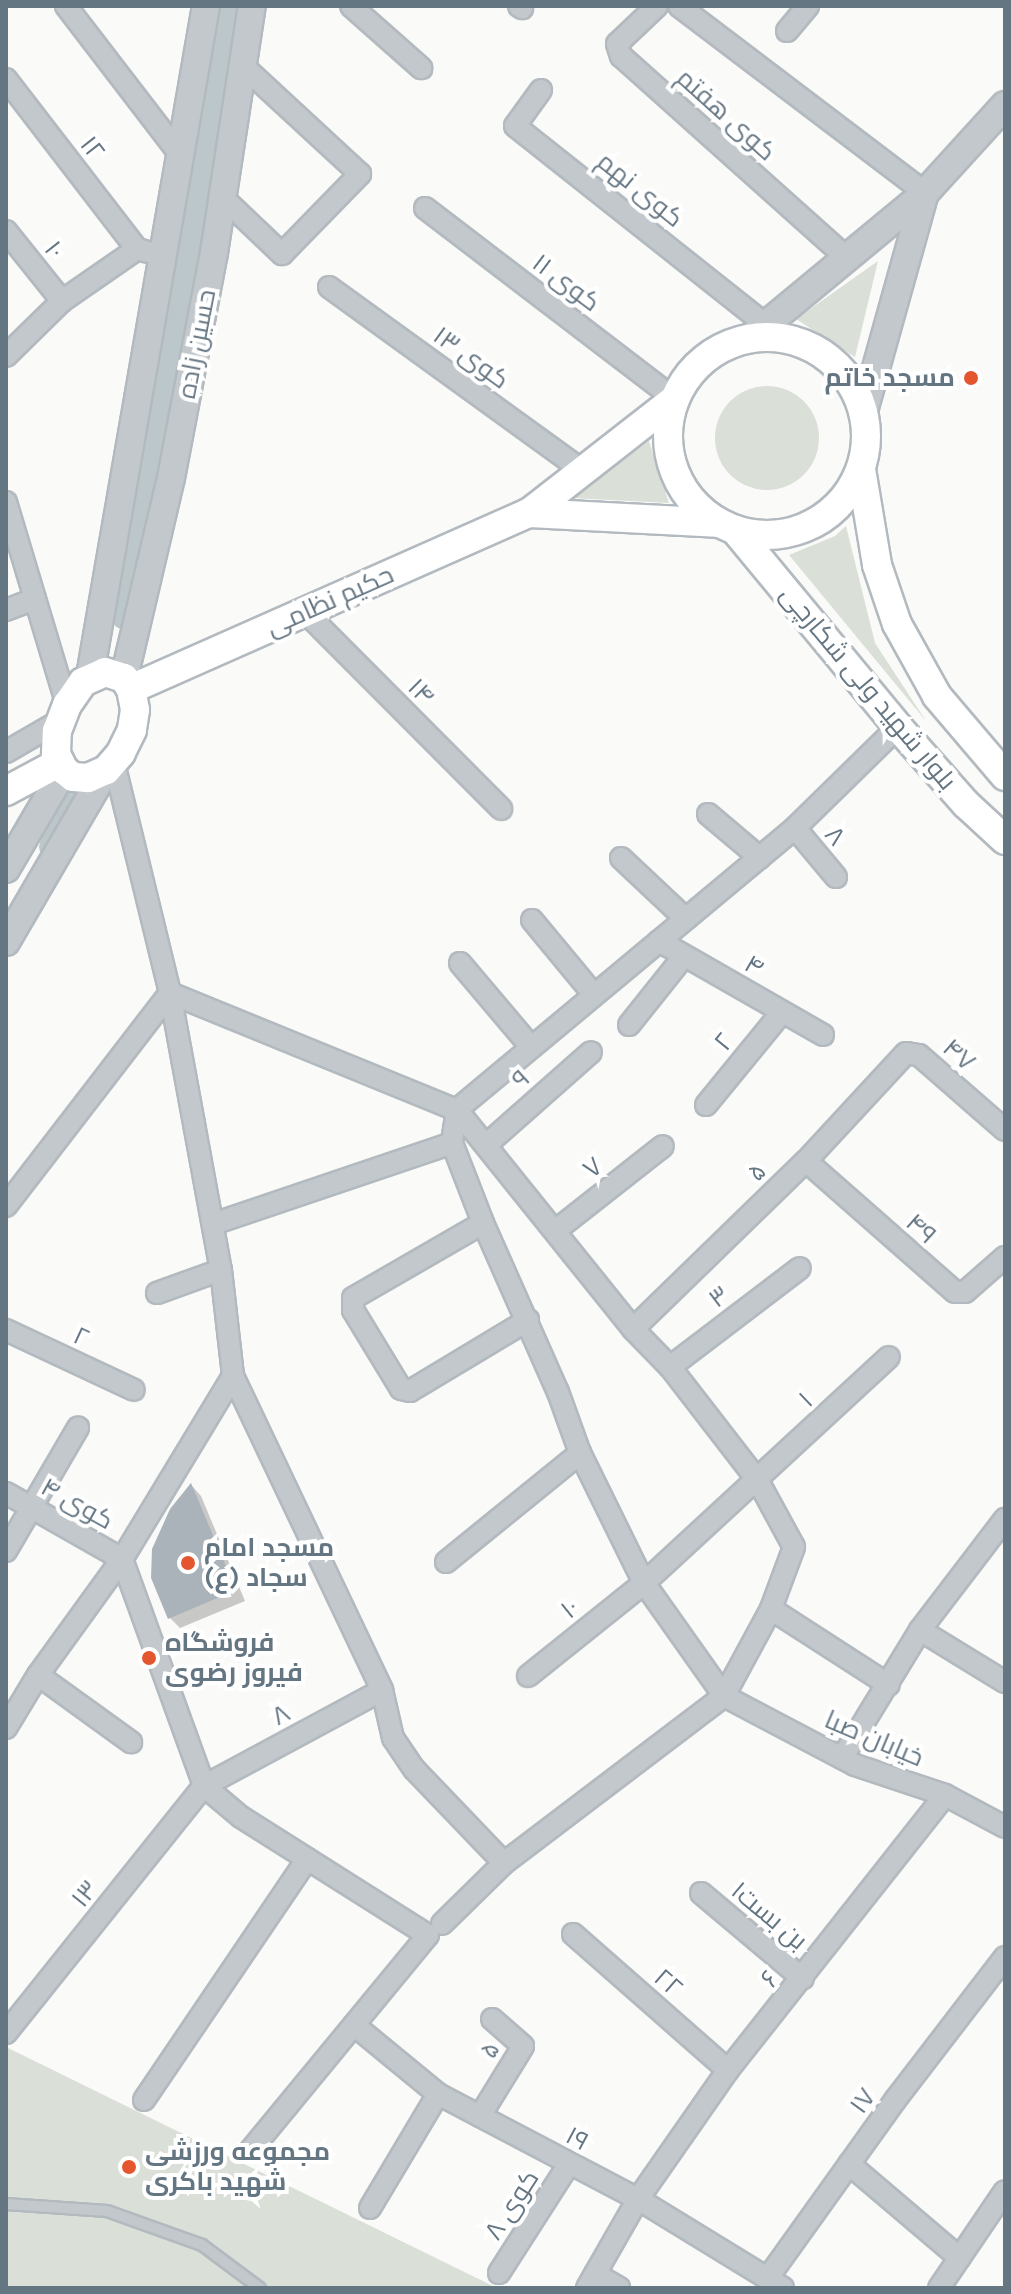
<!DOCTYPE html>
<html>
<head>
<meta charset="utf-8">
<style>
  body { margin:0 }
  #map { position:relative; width:1011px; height:2294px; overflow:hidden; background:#fafaf8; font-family:Karla,Cairo,sans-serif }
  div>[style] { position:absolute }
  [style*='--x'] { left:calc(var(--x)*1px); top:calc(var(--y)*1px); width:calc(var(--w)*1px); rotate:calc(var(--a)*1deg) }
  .green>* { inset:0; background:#dadfd7 }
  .round { border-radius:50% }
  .shadow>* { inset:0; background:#0003 }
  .canal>* { height:22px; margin:-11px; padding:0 11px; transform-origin:11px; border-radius:11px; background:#bbc7cb }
  .building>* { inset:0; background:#aab3b9 }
  .roads { filter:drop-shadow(2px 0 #b3babf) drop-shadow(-2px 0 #b3babf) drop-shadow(0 2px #b3babf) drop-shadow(0 -2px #b3babf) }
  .service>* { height:10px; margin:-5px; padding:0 5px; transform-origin:5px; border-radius:5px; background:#c3c8cc }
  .minor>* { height:20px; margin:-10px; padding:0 10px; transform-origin:10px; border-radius:10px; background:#c3c8cc }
  .tertiary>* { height:26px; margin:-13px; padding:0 13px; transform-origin:13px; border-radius:13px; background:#c3c8cc }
  .secondary>* { height:28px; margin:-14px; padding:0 14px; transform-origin:14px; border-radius:14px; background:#fff }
  .secondary>.ring { margin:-14px; padding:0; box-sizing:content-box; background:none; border:28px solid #fff; border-radius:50% }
  .dots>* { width:22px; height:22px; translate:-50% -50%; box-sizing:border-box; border:4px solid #fff; border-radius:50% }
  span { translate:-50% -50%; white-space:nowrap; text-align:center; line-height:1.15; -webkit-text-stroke:8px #fff; paint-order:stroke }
  .street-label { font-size:26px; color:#657683 }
  .poi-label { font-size:26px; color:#657683; font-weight:700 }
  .right { translate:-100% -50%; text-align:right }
  .left { translate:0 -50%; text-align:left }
  .frame { position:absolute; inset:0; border:8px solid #657683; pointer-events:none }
</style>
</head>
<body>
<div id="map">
  <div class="green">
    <div style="clip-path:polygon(878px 261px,855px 357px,796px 319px)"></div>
    <div class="round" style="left:715px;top:386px;width:104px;height:104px"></div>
    <div style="clip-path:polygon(649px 441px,669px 503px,572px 498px)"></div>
    <div style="clip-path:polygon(846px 526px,875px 643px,926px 721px,789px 555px,835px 536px)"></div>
    <div style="clip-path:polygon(6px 2047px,497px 2288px,6px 2288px)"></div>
  </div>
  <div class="shadow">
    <div style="clip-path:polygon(192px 1486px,201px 1496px,245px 1601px,180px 1628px,170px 1618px)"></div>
  </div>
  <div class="canal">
    <div style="--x:123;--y:618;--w:433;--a:-79.8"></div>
    <div style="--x:200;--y:192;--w:184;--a:-81.9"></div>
    <div style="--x:50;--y:847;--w:66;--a:-66.9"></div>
  </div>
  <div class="building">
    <div style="clip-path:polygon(191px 1483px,236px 1590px,168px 1619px,151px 1578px,152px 1549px,170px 1509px)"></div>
  </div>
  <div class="roads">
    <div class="service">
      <div style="--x:6;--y:2204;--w:101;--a:4"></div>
      <div style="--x:107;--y:2211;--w:101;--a:19.7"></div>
      <div style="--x:202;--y:2245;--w:72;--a:36.6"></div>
    </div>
    <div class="minor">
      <div style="--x:66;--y:6;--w:189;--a:52.5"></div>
      <div style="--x:351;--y:6;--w:94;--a:41.5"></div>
      <div style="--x:519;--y:6;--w:4;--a:34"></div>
      <div style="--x:657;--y:6;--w:55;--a:136.5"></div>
      <div style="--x:617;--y:44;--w:13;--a:72"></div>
      <div style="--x:621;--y:56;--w:303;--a:41.8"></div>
      <div style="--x:679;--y:6;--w:309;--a:37.2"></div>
      <div style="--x:787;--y:31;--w:33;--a:-50"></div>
      <div style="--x:6;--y:79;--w:215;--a:52.4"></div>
      <div style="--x:541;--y:90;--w:44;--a:125.8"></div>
      <div style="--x:515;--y:126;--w:320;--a:38.4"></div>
      <div style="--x:222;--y:197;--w:83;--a:43.5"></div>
      <div style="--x:282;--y:254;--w:112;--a:-45.7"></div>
      <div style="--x:360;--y:174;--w:159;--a:-137.3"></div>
      <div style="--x:425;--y:208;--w:315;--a:37.4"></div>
      <div style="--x:6;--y:231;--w:90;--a:51.3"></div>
      <div style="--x:329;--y:287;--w:314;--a:35.9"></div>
      <div style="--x:6;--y:356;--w:78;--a:-44.5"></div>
      <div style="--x:62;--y:301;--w:91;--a:-34.7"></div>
      <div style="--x:137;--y:249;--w:11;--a:15"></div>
      <div style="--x:6;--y:502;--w:212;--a:73.3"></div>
      <div style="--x:6;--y:610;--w:31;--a:-21"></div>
      <div style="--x:305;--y:612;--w:278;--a:45.1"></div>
      <div style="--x:898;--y:727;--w:144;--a:135.6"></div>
      <div style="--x:795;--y:828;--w:440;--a:140.2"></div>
      <div style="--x:457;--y:1110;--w:33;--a:99"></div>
      <div style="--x:452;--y:1143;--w:86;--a:68.8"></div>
      <div style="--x:483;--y:1223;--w:185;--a:66.1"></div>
      <div style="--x:558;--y:1392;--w:65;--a:70.2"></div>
      <div style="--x:580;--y:1453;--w:145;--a:63.8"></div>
      <div style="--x:644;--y:1583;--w:138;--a:54.7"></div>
      <div style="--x:724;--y:1696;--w:148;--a:27.8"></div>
      <div style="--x:855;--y:1765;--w:95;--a:18.4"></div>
      <div style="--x:945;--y:1795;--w:68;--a:28.1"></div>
      <div style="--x:6;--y:752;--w:64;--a:-30.2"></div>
      <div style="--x:114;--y:763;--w:237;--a:76.3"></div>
      <div style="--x:170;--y:993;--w:282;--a:79.6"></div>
      <div style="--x:221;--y:1270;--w:107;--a:83.5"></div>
      <div style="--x:233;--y:1376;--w:214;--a:121.2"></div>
      <div style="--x:122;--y:1559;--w:241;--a:70.1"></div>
      <div style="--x:204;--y:1786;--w:48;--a:40"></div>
      <div style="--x:241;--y:1817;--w:221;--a:32.3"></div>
      <div style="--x:428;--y:1935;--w:280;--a:129.5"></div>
      <div style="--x:708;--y:814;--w:68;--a:40.2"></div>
      <div style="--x:795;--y:828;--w:64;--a:50.1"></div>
      <div style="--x:621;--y:858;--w:89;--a:43.2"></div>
      <div style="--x:532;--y:920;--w:97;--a:50.4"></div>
      <div style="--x:659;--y:941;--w:189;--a:29.8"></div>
      <div style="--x:460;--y:963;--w:110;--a:49.8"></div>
      <div style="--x:629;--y:1025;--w:88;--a:-51.4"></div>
      <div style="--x:706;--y:1105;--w:120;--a:-50.7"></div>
      <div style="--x:486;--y:1145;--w:140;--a:-41.5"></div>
      <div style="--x:806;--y:1161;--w:198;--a:41.3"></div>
      <div style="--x:955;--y:1292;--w:10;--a:0"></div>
      <div style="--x:965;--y:1292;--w:53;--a:-41.2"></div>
      <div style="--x:6;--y:1206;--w:269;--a:-52.4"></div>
      <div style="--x:170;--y:993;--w:310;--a:22.2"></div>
      <div style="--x:457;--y:1110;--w:281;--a:51.2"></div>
      <div style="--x:633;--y:1329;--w:53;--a:45.8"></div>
      <div style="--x:670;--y:1367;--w:144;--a:52.3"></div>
      <div style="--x:758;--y:1481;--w:75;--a:61.4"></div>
      <div style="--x:794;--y:1547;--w:66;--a:110.4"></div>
      <div style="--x:771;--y:1609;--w:99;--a:118.4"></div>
      <div style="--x:724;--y:1696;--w:276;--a:142.8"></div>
      <div style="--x:483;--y:1223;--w:150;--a:150"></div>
      <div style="--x:353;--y:1298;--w:12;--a:90"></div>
      <div style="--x:353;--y:1310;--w:92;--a:58.7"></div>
      <div style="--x:401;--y:1389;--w:9;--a:13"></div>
      <div style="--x:410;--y:1391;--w:138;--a:-31"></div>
      <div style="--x:213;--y:1224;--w:252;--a:-18.7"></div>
      <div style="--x:555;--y:1231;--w:137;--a:-38.2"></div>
      <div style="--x:157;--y:1293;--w:68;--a:-19.8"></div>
      <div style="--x:633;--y:1329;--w:241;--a:-44.2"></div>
      <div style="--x:806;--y:1161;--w:147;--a:-47.2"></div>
      <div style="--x:906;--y:1053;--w:13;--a:9"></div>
      <div style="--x:919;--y:1055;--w:114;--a:41.1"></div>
      <div style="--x:6;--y:1330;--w:141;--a:25.1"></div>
      <div style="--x:670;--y:1367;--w:163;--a:-37.3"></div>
      <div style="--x:233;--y:1376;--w:348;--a:64.6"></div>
      <div style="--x:382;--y:1690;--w:49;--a:77.1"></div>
      <div style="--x:393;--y:1738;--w:37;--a:56"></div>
      <div style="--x:414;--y:1769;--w:130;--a:46.2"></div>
      <div style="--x:504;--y:1863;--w:87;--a:135.5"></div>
      <div style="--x:6;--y:1493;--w:133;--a:29.6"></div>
      <div style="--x:122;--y:1559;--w:143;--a:125.9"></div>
      <div style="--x:38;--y:1675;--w:62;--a:121.1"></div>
      <div style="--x:6;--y:1551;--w:143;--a:-59.7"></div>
      <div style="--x:446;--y:1562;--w:173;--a:-39.1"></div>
      <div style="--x:771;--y:1609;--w:140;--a:32.8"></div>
      <div style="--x:920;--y:1630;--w:100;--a:31.5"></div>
      <div style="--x:38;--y:1675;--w:115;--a:35.8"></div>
      <div style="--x:528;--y:1676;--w:149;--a:-38.7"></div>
      <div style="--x:644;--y:1583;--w:333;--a:-42.7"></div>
      <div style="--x:842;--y:1758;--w:150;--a:-58.6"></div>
      <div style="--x:920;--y:1630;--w:140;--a:-52.6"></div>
      <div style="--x:701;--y:1893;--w:133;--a:40.1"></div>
      <div style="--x:573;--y:1934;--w:206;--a:41.3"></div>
      <div style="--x:354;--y:2025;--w:109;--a:39.4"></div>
      <div style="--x:438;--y:2094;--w:226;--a:27.7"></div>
      <div style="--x:638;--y:2199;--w:170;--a:31.5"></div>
      <div style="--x:6;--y:2033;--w:317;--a:-51.3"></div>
      <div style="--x:204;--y:1786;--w:202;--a:-28.3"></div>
      <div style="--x:144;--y:2100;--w:291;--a:-55.9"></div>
      <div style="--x:480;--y:2116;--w:82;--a:-58.4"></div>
      <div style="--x:523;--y:2046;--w:41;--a:-138.9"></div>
      <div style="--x:849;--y:2164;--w:145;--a:40.3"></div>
      <div style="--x:370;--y:2208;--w:133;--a:-59.2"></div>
      <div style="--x:499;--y:2273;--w:130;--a:-57.3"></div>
      <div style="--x:595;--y:2274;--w:28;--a:30"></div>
      <div style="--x:767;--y:2279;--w:221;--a:-54.4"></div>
      <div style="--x:896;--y:2099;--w:179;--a:-52.5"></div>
      <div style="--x:587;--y:2288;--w:103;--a:-60.2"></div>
      <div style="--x:638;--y:2199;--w:157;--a:-55.1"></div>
      <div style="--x:728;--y:2070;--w:350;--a:-51.7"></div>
      <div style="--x:939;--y:2288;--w:117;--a:-55.8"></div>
    </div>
    <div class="tertiary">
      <div style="--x:750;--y:338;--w:227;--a:-39.6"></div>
      <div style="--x:925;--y:193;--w:119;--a:-47.7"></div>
      <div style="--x:864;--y:411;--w:226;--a:-74.4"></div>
      <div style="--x:90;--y:676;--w:680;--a:-80.18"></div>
      <div style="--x:124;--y:678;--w:205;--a:-76.8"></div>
      <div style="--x:171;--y:478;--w:229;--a:-79.2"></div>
      <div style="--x:214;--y:253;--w:250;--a:-81.3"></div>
      <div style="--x:6;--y:869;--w:115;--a:-59.6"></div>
      <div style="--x:6;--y:942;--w:199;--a:-59.8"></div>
    </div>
    <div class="secondary">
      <div class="ring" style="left:668px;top:337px;width:170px;height:170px"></div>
      <div style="--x:861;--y:469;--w:97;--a:80.5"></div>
      <div style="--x:877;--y:565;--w:62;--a:71.3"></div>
      <div style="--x:897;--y:624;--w:82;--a:60.9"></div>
      <div style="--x:937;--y:696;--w:105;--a:49.6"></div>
      <div style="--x:529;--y:513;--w:188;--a:3"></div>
      <div style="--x:736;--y:531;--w:254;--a:50.4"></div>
      <div style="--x:898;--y:727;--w:103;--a:48.6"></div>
      <div style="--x:966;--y:804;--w:53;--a:42.7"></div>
      <div style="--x:105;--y:672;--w:20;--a:18"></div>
      <div style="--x:124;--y:678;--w:13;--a:58"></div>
      <div style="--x:131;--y:689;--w:21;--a:79"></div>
      <div style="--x:135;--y:710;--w:20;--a:99"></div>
      <div style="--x:132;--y:730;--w:25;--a:116"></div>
      <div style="--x:121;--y:753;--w:23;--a:131"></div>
      <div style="--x:106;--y:770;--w:20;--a:156"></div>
      <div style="--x:88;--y:778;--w:15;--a:-176"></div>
      <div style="--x:73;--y:777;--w:11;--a:-142"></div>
      <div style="--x:64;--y:770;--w:18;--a:-117"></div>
      <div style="--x:56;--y:754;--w:23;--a:-88"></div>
      <div style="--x:57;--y:731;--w:28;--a:-69"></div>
      <div style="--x:67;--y:705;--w:28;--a:-55"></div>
      <div style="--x:83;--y:682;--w:24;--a:-24"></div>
      <div style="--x:131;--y:689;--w:435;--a:-23.9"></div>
      <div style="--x:529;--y:513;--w:185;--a:-38"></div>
      <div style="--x:6;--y:791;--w:61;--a:-28.2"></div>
    </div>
  </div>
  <div class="dots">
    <div style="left:971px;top:378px;background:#e4572e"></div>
    <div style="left:188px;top:1563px;background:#e4572e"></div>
    <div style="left:149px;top:1658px;background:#e4572e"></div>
    <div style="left:129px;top:2167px;background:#e4572e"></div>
  </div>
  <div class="street-label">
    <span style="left:726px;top:115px;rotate:42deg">کوی هفتم</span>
    <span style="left:92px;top:148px;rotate:52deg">۱۲</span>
    <span style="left:640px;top:190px;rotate:39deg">کوی نهم</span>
    <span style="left:54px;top:250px;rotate:52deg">۱۰</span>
    <span style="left:566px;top:283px;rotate:37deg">کوی ۱۱</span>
    <span style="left:197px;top:344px;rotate:-79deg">حسین زاده</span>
    <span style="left:471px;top:358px;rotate:36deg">کوی ۱۳</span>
    <span style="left:330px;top:601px;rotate:-24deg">حکیم نظامی</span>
    <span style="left:868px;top:688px;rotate:50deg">بلوار شهید ولی شکارچی</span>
    <span style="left:421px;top:692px;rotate:45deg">۱۴</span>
    <span style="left:835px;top:836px;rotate:50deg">۸</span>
    <span style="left:754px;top:966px;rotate:30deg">۴</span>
    <span style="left:724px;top:1042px;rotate:-51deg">۲</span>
    <span style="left:959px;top:1055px;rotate:41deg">۴۷</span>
    <span style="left:521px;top:1079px;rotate:-42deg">۹</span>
    <span style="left:593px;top:1168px;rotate:-38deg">۷</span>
    <span style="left:757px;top:1172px;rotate:-44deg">۵</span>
    <span style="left:921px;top:1229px;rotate:42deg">۴۹</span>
    <span style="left:719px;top:1297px;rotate:-37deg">۳</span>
    <span style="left:81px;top:1337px;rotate:25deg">۲</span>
    <span style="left:806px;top:1400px;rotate:-44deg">۱</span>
    <span style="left:77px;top:1504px;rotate:29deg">کوی ۴</span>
    <span style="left:570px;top:1609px;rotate:-39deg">۱۰</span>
    <span style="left:281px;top:1715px;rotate:-28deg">۸</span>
    <span style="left:874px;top:1739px;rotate:23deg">خیابان صبا</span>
    <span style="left:85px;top:1894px;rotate:-51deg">۱۳</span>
    <span style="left:769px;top:1916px;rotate:40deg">بن بست۱</span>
    <span style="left:770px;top:1979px;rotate:-50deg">۶</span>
    <span style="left:668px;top:1983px;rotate:41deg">۲۲</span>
    <span style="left:490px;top:2050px;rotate:-59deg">۵</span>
    <span style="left:863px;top:2101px;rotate:-54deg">۱۷</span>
    <span style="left:577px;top:2139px;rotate:28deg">۱۹</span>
    <span style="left:512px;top:2205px;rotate:-57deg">کوی ۸</span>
  </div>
  <div class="poi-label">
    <span class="right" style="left:955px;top:378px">مسجد خاتم</span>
    <span class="left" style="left:204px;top:1563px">مسجد امام<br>سجاد (ع)</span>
    <span class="left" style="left:165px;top:1658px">فروشگاه<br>فیروز رضوی</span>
    <span class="left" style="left:145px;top:2167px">مجموعه ورزشی<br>شهید باکری</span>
  </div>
  <div class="frame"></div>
</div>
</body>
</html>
